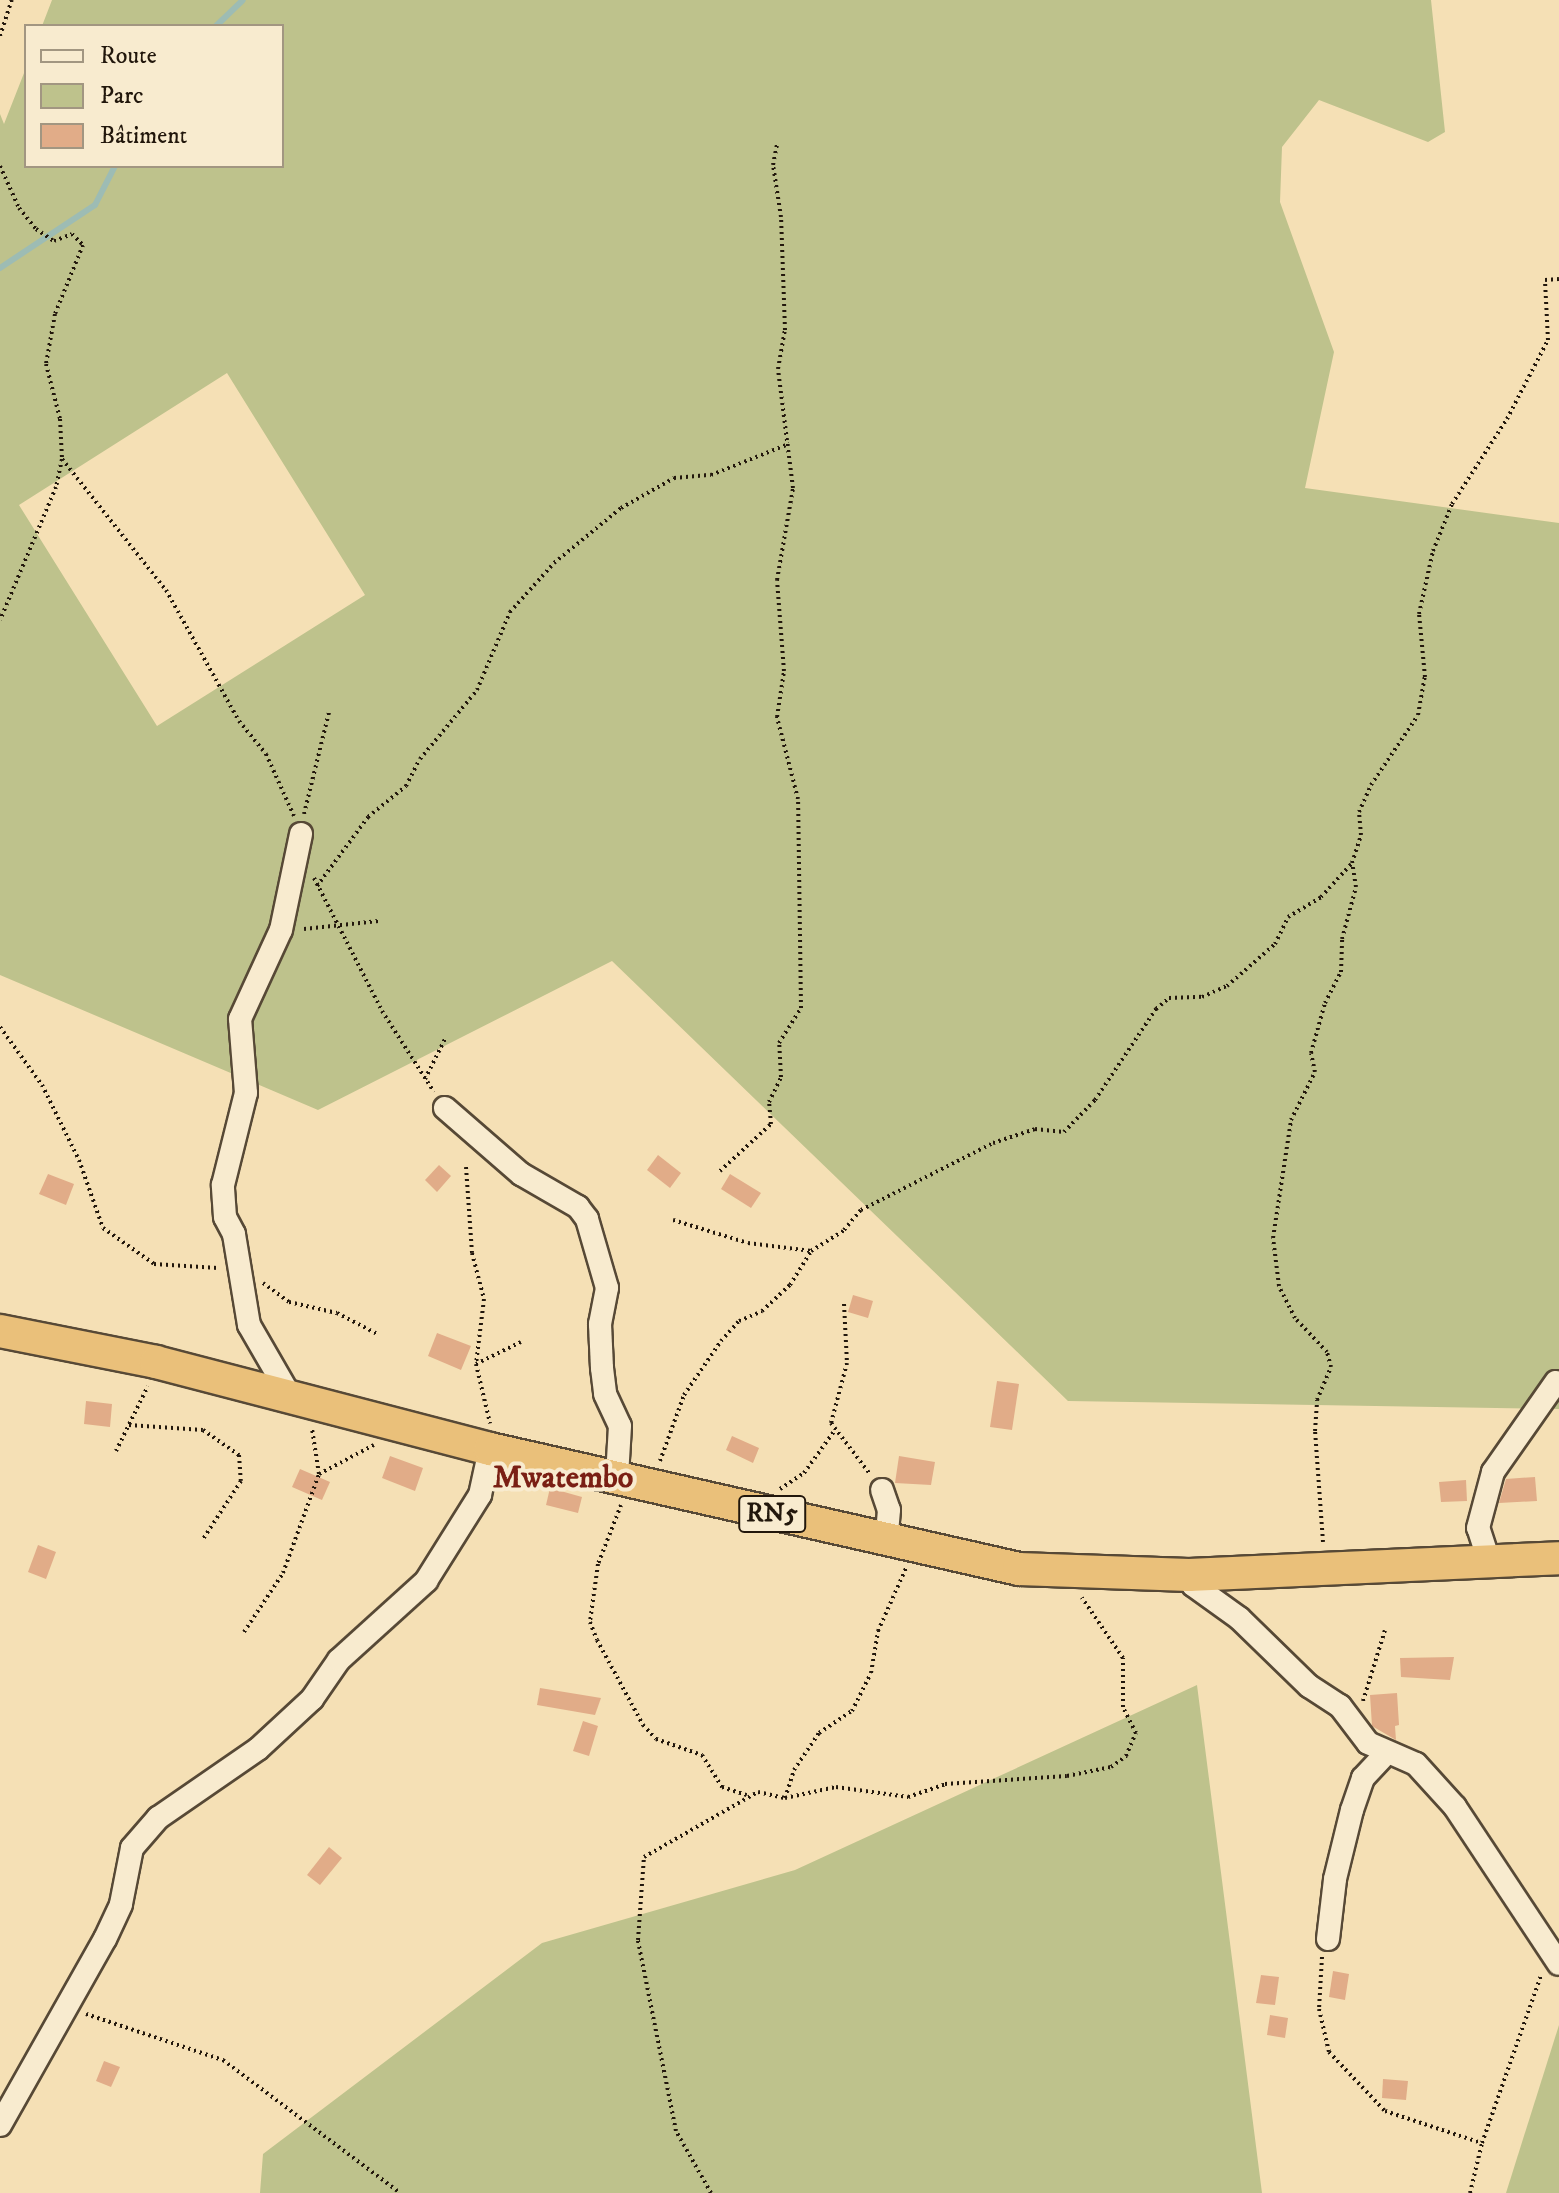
<!DOCTYPE html>
<html>
<head>
<meta charset="utf-8">
<style>
  body { margin:0 }
  #map { position:relative; width:1559px; height:2193px; overflow:hidden; background:#f5e0b5; font-family:"IM FELL DW Pica",serif }
  div>[style] { position:absolute }
  [style*='--x'] { left:calc(var(--x)*1px); top:calc(var(--y)*1px); width:calc(var(--w)*1px); rotate:calc(var(--a)*1deg) }
  .green>* { inset:0; background:#bec28c }
  .stream>* { height:6px; margin:-3px; padding:0 3px; transform-origin:3px; border-radius:3px; background:#9dbcb4 }
  .building>* { inset:0; background:#e1ac88 }
  .path>* { height:4px; margin-top:-2px; transform-origin:0; background:repeating-linear-gradient(90deg,#22170c 0 2px,transparent 0 6px) }
  .roads { filter:drop-shadow(2px 0 #574936) drop-shadow(-2px 0 #574936) drop-shadow(0 2px #574936) drop-shadow(0 -2px #574936) }
  .minor>* { height:22px; margin:-11px; padding:0 11px; transform-origin:11px; border-radius:11px; background:#f8ebcf }
  .highway>* { height:32px; margin:-16px; padding:0 16px; transform-origin:16px; border-radius:16px; background:#eac07a }
  span { translate:-50% -50%; white-space:nowrap; text-align:center; line-height:1.15; -webkit-text-stroke:8px #f8ebcf; paint-order:stroke }
  .shield-label span { padding:2px 6px; background:#f8ebcf; border:2px solid; border-radius:6px; -webkit-text-stroke-width:0 }
  .shield-label { font-size:26px; color:#22170c; font-weight:700 }
  .quarter-label { font-size:32px; color:#7a1f14; font-weight:700 }
  .legend { position:absolute; left:24px; top:24px; width:260px; height:144px; box-sizing:border-box; background:#f8ebcf; border:2px solid #a29681; margin:0; padding:10px 14px; list-style:none; font-size:24px; color:#22170c }
  .legend li { display:flex; align-items:center; gap:16px; height:40px }
  .legend b { width:40px; border:2px solid #a29681 }
</style>
</head>
<body>
<div id="map">
  <div class="green">
    <div style="clip-path:polygon(evenodd,52px 0,1431px 0,1445px 132px,1428px 142px,1319px 100px,1282px 147px,1280px 202px,1334px 352px,1305px 488px,1559px 523px,1559px 1409px,1068px 1401px,612px 961px,318px 1110px,0 975px,0 114px,4px 124px,26px 68px,26px 166px,282px 166px,282px 26px,42px 26px,52px 0,227px 373px,365px 595px,157px 726px,19px 505px,227px 373px)"></div>
    <div style="clip-path:polygon(1197px 1685px,1262px 2193px,260px 2193px,263px 2154px,542px 1943px,795px 1870px)"></div>
    <div style="clip-path:polygon(1559px 2025px,1559px 2193px,1506px 2193px)"></div>
  </div>
  <div class="stream">
    <div style="--x:216;--y:26;--w:37;--a:-44"></div>
    <div style="--x:0;--y:268;--w:114;--a:-33.6"></div>
    <div style="--x:95;--y:205;--w:44;--a:-62.9"></div>
  </div>
  <div class="building">
    <div style="clip-path:polygon(658px 1155px,681px 1173px,670px 1188px,647px 1170px)"></div>
    <div style="clip-path:polygon(439px 1165px,451px 1176px,437px 1192px,425px 1180px)"></div>
    <div style="clip-path:polygon(48px 1174px,74px 1184px,66px 1205px,39px 1194px)"></div>
    <div style="clip-path:polygon(730px 1174px,761px 1193px,751px 1208px,721px 1189px)"></div>
    <div style="clip-path:polygon(853px 1295px,873px 1301px,868px 1318px,848px 1312px)"></div>
    <div style="clip-path:polygon(437px 1333px,471px 1346px,461px 1370px,428px 1356px)"></div>
    <div style="clip-path:polygon(997px 1381px,1019px 1384px,1012px 1430px,990px 1427px)"></div>
    <div style="clip-path:polygon(86px 1401px,112px 1404px,110px 1427px,84px 1424px)"></div>
    <div style="clip-path:polygon(732px 1436px,759px 1448px,753px 1463px,726px 1450px)"></div>
    <div style="clip-path:polygon(390px 1456px,423px 1468px,415px 1491px,382px 1478px)"></div>
    <div style="clip-path:polygon(899px 1456px,935px 1462px,931px 1485px,895px 1483px)"></div>
    <div style="clip-path:polygon(300px 1469px,330px 1482px,322px 1500px,292px 1487px)"></div>
    <div style="clip-path:polygon(1535px 1477px,1537px 1501px,1499px 1503px,1506px 1479px)"></div>
    <div style="clip-path:polygon(1466px 1480px,1467px 1501px,1441px 1502px,1439px 1482px)"></div>
    <div style="clip-path:polygon(550px 1488px,582px 1497px,578px 1513px,546px 1505px)"></div>
    <div style="clip-path:polygon(38px 1545px,56px 1552px,46px 1579px,28px 1572px)"></div>
    <div style="clip-path:polygon(1454px 1657px,1450px 1680px,1401px 1677px,1400px 1658px)"></div>
    <div style="clip-path:polygon(540px 1688px,601px 1698px,595px 1715px,537px 1705px)"></div>
    <div style="clip-path:polygon(1397px 1693px,1399px 1725px,1395px 1726px,1396px 1740px,1372px 1726px,1370px 1695px)"></div>
    <div style="clip-path:polygon(583px 1721px,598px 1726px,589px 1756px,573px 1751px)"></div>
    <div style="clip-path:polygon(329px 1847px,342px 1858px,320px 1885px,307px 1875px)"></div>
    <div style="clip-path:polygon(1333px 1971px,1349px 1974px,1345px 2000px,1329px 1997px)"></div>
    <div style="clip-path:polygon(1261px 1975px,1279px 1977px,1275px 2005px,1256px 2003px)"></div>
    <div style="clip-path:polygon(1270px 2015px,1288px 2018px,1285px 2038px,1267px 2035px)"></div>
    <div style="clip-path:polygon(104px 2061px,120px 2067px,111px 2087px,96px 2081px)"></div>
    <div style="clip-path:polygon(1383px 2079px,1408px 2081px,1406px 2100px,1382px 2098px)"></div>
  </div>
  <div class="path">
    <div style="--x:0;--y:36;--w:38;--a:-72"></div>
    <div style="--x:0;--y:166;--w:46;--a:65.7"></div>
    <div style="--x:19;--y:208;--w:27;--a:51"></div>
    <div style="--x:36;--y:229;--w:22;--a:34"></div>
    <div style="--x:54;--y:241;--w:19;--a:-21"></div>
    <div style="--x:72;--y:234;--w:16;--a:45"></div>
    <div style="--x:83;--y:245;--w:74;--a:112.1"></div>
    <div style="--x:55;--y:314;--w:51;--a:100.2"></div>
    <div style="--x:46;--y:364;--w:57;--a:75.7"></div>
    <div style="--x:60;--y:419;--w:40;--a:87.1"></div>
    <div style="--x:62;--y:459;--w:29;--a:102"></div>
    <div style="--x:56;--y:487;--w:144;--a:112.8"></div>
    <div style="--x:62;--y:459;--w:167;--a:51.6"></div>
    <div style="--x:166;--y:590;--w:150;--a:60.9"></div>
    <div style="--x:239;--y:721;--w:43;--a:50.7"></div>
    <div style="--x:266;--y:754;--w:68;--a:65.7"></div>
    <div style="--x:304;--y:814;--w:105;--a:-76.2"></div>
    <div style="--x:314;--y:878;--w:149;--a:62.9"></div>
    <div style="--x:382;--y:1011;--w:96;--a:57.3"></div>
    <div style="--x:317;--y:886;--w:86;--a:-53.5"></div>
    <div style="--x:368;--y:817;--w:49;--a:-39.2"></div>
    <div style="--x:406;--y:786;--w:30;--a:-63"></div>
    <div style="--x:420;--y:759;--w:89;--a:-50.4"></div>
    <div style="--x:477;--y:690;--w:85;--a:-67.1"></div>
    <div style="--x:510;--y:612;--w:66;--a:-48.1"></div>
    <div style="--x:554;--y:563;--w:87;--a:-39.4"></div>
    <div style="--x:621;--y:508;--w:61;--a:-29.5"></div>
    <div style="--x:674;--y:478;--w:37;--a:-5"></div>
    <div style="--x:711;--y:475;--w:84;--a:-21.7"></div>
    <div style="--x:304;--y:929;--w:75;--a:-6.1"></div>
    <div style="--x:0;--y:1027;--w:72;--a:54.1"></div>
    <div style="--x:42;--y:1085;--w:84;--a:63.7"></div>
    <div style="--x:79;--y:1160;--w:72;--a:70.6"></div>
    <div style="--x:103;--y:1228;--w:62;--a:35.2"></div>
    <div style="--x:154;--y:1264;--w:64;--a:3.6"></div>
    <div style="--x:425;--y:1079;--w:47;--a:-63.4"></div>
    <div style="--x:466;--y:1167;--w:86;--a:86"></div>
    <div style="--x:472;--y:1253;--w:48;--a:75.4"></div>
    <div style="--x:484;--y:1299;--w:65;--a:97"></div>
    <div style="--x:476;--y:1364;--w:61;--a:76.7"></div>
    <div style="--x:720;--y:1171;--w:69;--a:-42.7"></div>
    <div style="--x:771;--y:1124;--w:22;--a:-95"></div>
    <div style="--x:769;--y:1102;--w:28;--a:-64"></div>
    <div style="--x:781;--y:1077;--w:34;--a:-93"></div>
    <div style="--x:779;--y:1043;--w:41;--a:-57.8"></div>
    <div style="--x:801;--y:1008;--w:209;--a:-90.8"></div>
    <div style="--x:798;--y:799;--w:85;--a:-104.4"></div>
    <div style="--x:777;--y:717;--w:47;--a:-81.3"></div>
    <div style="--x:784;--y:671;--w:91;--a:-94.4"></div>
    <div style="--x:777;--y:580;--w:93;--a:-80.1"></div>
    <div style="--x:793;--y:488;--w:120;--a:-97.2"></div>
    <div style="--x:778;--y:369;--w:40;--a:-80"></div>
    <div style="--x:785;--y:330;--w:113;--a:-92"></div>
    <div style="--x:781;--y:217;--w:53;--a:-98.7"></div>
    <div style="--x:773;--y:165;--w:21;--a:-79"></div>
    <div style="--x:673;--y:1220;--w:78;--a:17"></div>
    <div style="--x:748;--y:1243;--w:64;--a:7.2"></div>
    <div style="--x:263;--y:1283;--w:32;--a:36"></div>
    <div style="--x:289;--y:1302;--w:49;--a:12.9"></div>
    <div style="--x:337;--y:1313;--w:47;--a:27.6"></div>
    <div style="--x:844;--y:1304;--w:59;--a:87.1"></div>
    <div style="--x:847;--y:1363;--w:62;--a:104.9"></div>
    <div style="--x:831;--y:1423;--w:64;--a:52.6"></div>
    <div style="--x:476;--y:1364;--w:50;--a:-26.1"></div>
    <div style="--x:129;--y:1425;--w:74;--a:3.9"></div>
    <div style="--x:203;--y:1430;--w:44;--a:34.8"></div>
    <div style="--x:239;--y:1455;--w:26;--a:86"></div>
    <div style="--x:241;--y:1481;--w:69;--a:123.2"></div>
    <div style="--x:116;--y:1451;--w:72;--a:-63.8"></div>
    <div style="--x:660;--y:1461;--w:70;--a:-70"></div>
    <div style="--x:684;--y:1395;--w:65;--a:-55.6"></div>
    <div style="--x:721;--y:1341;--w:27;--a:-48"></div>
    <div style="--x:739;--y:1321;--w:25;--a:-23"></div>
    <div style="--x:762;--y:1311;--w:38;--a:-43"></div>
    <div style="--x:790;--y:1285;--w:40;--a:-58"></div>
    <div style="--x:811;--y:1251;--w:39;--a:-32"></div>
    <div style="--x:844;--y:1230;--w:26;--a:-50"></div>
    <div style="--x:861;--y:1210;--w:148;--a:-26.9"></div>
    <div style="--x:993;--y:1143;--w:44;--a:-18.4"></div>
    <div style="--x:1035;--y:1129;--w:29;--a:6"></div>
    <div style="--x:1064;--y:1132;--w:45;--a:-45.9"></div>
    <div style="--x:1095;--y:1100;--w:110;--a:-56.2"></div>
    <div style="--x:1156;--y:1009;--w:17;--a:-40"></div>
    <div style="--x:1169;--y:998;--w:33;--a:-2"></div>
    <div style="--x:1202;--y:997;--w:27;--a:-24"></div>
    <div style="--x:1227;--y:986;--w:64;--a:-41.2"></div>
    <div style="--x:1275;--y:944;--w:30;--a:-64"></div>
    <div style="--x:1288;--y:917;--w:39;--a:-31"></div>
    <div style="--x:1321;--y:897;--w:46;--a:-47.6"></div>
    <div style="--x:1352;--y:863;--w:29;--a:-72"></div>
    <div style="--x:1361;--y:835;--w:23;--a:-95"></div>
    <div style="--x:1359;--y:812;--w:30;--a:-66"></div>
    <div style="--x:1371;--y:785;--w:84;--a:-56.1"></div>
    <div style="--x:1418;--y:715;--w:39;--a:-80"></div>
    <div style="--x:1425;--y:677;--w:63;--a:-95.4"></div>
    <div style="--x:1419;--y:614;--w:65;--a:-77.5"></div>
    <div style="--x:1433;--y:551;--w:51;--a:-68"></div>
    <div style="--x:1452;--y:504;--w:101;--a:-57.1"></div>
    <div style="--x:1507;--y:419;--w:89;--a:-62.6"></div>
    <div style="--x:1548;--y:340;--w:60;--a:-92.9"></div>
    <div style="--x:1545;--y:280;--w:14;--a:-4"></div>
    <div style="--x:319;--y:1474;--w:62;--a:-27.8"></div>
    <div style="--x:780;--y:1489;--w:29;--a:-34"></div>
    <div style="--x:804;--y:1473;--w:53;--a:-54.2"></div>
    <div style="--x:621;--y:1505;--w:63;--a:111.3"></div>
    <div style="--x:598;--y:1564;--w:59;--a:97.9"></div>
    <div style="--x:590;--y:1622;--w:19;--a:69"></div>
    <div style="--x:597;--y:1640;--w:97;--a:61.6"></div>
    <div style="--x:643;--y:1725;--w:19;--a:47"></div>
    <div style="--x:656;--y:1739;--w:49;--a:19.2"></div>
    <div style="--x:702;--y:1755;--w:38;--a:58"></div>
    <div style="--x:722;--y:1787;--w:26;--a:18"></div>
    <div style="--x:1323;--y:1542;--w:111;--a:-94.1"></div>
    <div style="--x:1315;--y:1431;--w:31;--a:-86"></div>
    <div style="--x:1317;--y:1400;--w:36;--a:-67"></div>
    <div style="--x:1331;--y:1367;--w:16;--a:-105"></div>
    <div style="--x:1327;--y:1352;--w:47;--a:-133.3"></div>
    <div style="--x:1295;--y:1318;--w:36;--a:-117"></div>
    <div style="--x:1279;--y:1286;--w:48;--a:-97.1"></div>
    <div style="--x:1273;--y:1238;--w:119;--a:-81.3"></div>
    <div style="--x:1291;--y:1120;--w:54;--a:-63.4"></div>
    <div style="--x:1315;--y:1072;--w:19;--a:-102"></div>
    <div style="--x:1311;--y:1053;--w:52;--a:-74.4"></div>
    <div style="--x:1325;--y:1003;--w:35;--a:-63"></div>
    <div style="--x:1341;--y:972;--w:33;--a:-88"></div>
    <div style="--x:1342;--y:939;--w:54;--a:-74.9"></div>
    <div style="--x:1356;--y:887;--w:24;--a:-99"></div>
    <div style="--x:244;--y:1632;--w:71;--a:-56.5"></div>
    <div style="--x:283;--y:1573;--w:105;--a:-70"></div>
    <div style="--x:319;--y:1474;--w:46;--a:-98.8"></div>
    <div style="--x:1363;--y:1701;--w:74;--a:-72.8"></div>
    <div style="--x:785;--y:1798;--w:29;--a:-72"></div>
    <div style="--x:794;--y:1770;--w:45;--a:-56"></div>
    <div style="--x:819;--y:1733;--w:40;--a:-34"></div>
    <div style="--x:852;--y:1711;--w:42;--a:-63.4"></div>
    <div style="--x:871;--y:1673;--w:43;--a:-80.5"></div>
    <div style="--x:878;--y:1631;--w:69;--a:-66"></div>
    <div style="--x:1322;--y:1957;--w:52;--a:93.3"></div>
    <div style="--x:1319;--y:2009;--w:44;--a:76.9"></div>
    <div style="--x:1329;--y:2052;--w:81;--a:46.5"></div>
    <div style="--x:1385;--y:2111;--w:102;--a:18.3"></div>
    <div style="--x:86;--y:2014;--w:145;--a:18.6"></div>
    <div style="--x:223;--y:2060;--w:221;--a:36.9"></div>
    <div style="--x:711;--y:2193;--w:71;--a:-119.4"></div>
    <div style="--x:676;--y:2131;--w:195;--a:-101.3"></div>
    <div style="--x:638;--y:1940;--w:83;--a:-85.9"></div>
    <div style="--x:644;--y:1857;--w:131;--a:-29.7"></div>
    <div style="--x:758;--y:1792;--w:28;--a:13"></div>
    <div style="--x:785;--y:1798;--w:52;--a:-12.2"></div>
    <div style="--x:836;--y:1787;--w:73;--a:7.9"></div>
    <div style="--x:908;--y:1797;--w:39;--a:-19"></div>
    <div style="--x:945;--y:1784;--w:122;--a:-3.8"></div>
    <div style="--x:1067;--y:1776;--w:45;--a:-11.6"></div>
    <div style="--x:1111;--y:1767;--w:19;--a:-36"></div>
    <div style="--x:1126;--y:1756;--w:25;--a:-67"></div>
    <div style="--x:1136;--y:1733;--w:29;--a:-117"></div>
    <div style="--x:1123;--y:1707;--w:49;--a:-90"></div>
    <div style="--x:1123;--y:1658;--w:73;--a:-124.3"></div>
    <div style="--x:1470;--y:2193;--w:51;--a:-76.5"></div>
    <div style="--x:1482;--y:2143;--w:178;--a:-70.6"></div>
  </div>
  <div class="roads">
    <div class="minor">
      <div style="--x:445;--y:1108;--w:101;--a:41"></div>
      <div style="--x:521;--y:1174;--w:66;--a:30.1"></div>
      <div style="--x:578;--y:1207;--w:15;--a:53"></div>
      <div style="--x:587;--y:1219;--w:72;--a:73.8"></div>
      <div style="--x:607;--y:1288;--w:37;--a:101"></div>
      <div style="--x:600;--y:1324;--w:44;--a:87.4"></div>
      <div style="--x:602;--y:1368;--w:26;--a:83"></div>
      <div style="--x:605;--y:1394;--w:35;--a:65"></div>
      <div style="--x:620;--y:1426;--w:51;--a:93.4"></div>
      <div style="--x:290;--y:1396;--w:82;--a:-120"></div>
      <div style="--x:249;--y:1325;--w:92;--a:-99.4"></div>
      <div style="--x:234;--y:1234;--w:19;--a:-118"></div>
      <div style="--x:225;--y:1217;--w:32;--a:-94"></div>
      <div style="--x:223;--y:1185;--w:95;--a:-76"></div>
      <div style="--x:246;--y:1093;--w:74;--a:-94.6"></div>
      <div style="--x:240;--y:1019;--w:98;--a:-65.3"></div>
      <div style="--x:281;--y:930;--w:98;--a:-78.2"></div>
      <div style="--x:882;--y:1490;--w:21;--a:71"></div>
      <div style="--x:889;--y:1510;--w:25;--a:95"></div>
      <div style="--x:1489;--y:1561;--w:35;--a:-108"></div>
      <div style="--x:1478;--y:1528;--w:58;--a:-75"></div>
      <div style="--x:1493;--y:1472;--w:110;--a:-55"></div>
      <div style="--x:1189;--y:1575;--w:11;--a:68"></div>
      <div style="--x:1193;--y:1585;--w:57;--a:35.7"></div>
      <div style="--x:1239;--y:1618;--w:98;--a:44.2"></div>
      <div style="--x:1309;--y:1686;--w:37;--a:33"></div>
      <div style="--x:1340;--y:1706;--w:46;--a:52.9"></div>
      <div style="--x:1368;--y:1743;--w:52;--a:23.6"></div>
      <div style="--x:1416;--y:1764;--w:58;--a:47.8"></div>
      <div style="--x:1455;--y:1807;--w:188;--a:56.5"></div>
      <div style="--x:1328;--y:1939;--w:60;--a:-83.3"></div>
      <div style="--x:1335;--y:1879;--w:71;--a:-76.2"></div>
      <div style="--x:1352;--y:1810;--w:34;--a:-71"></div>
      <div style="--x:1363;--y:1778;--w:34;--a:-47"></div>
      <div style="--x:0;--y:2125;--w:214;--a:-60.6"></div>
      <div style="--x:105;--y:1939;--w:38;--a:-65"></div>
      <div style="--x:121;--y:1904;--w:57;--a:-78.9"></div>
      <div style="--x:132;--y:1848;--w:40;--a:-49"></div>
      <div style="--x:158;--y:1818;--w:121;--a:-34.6"></div>
      <div style="--x:258;--y:1749;--w:74;--a:-42.8"></div>
      <div style="--x:312;--y:1699;--w:47;--a:-55.3"></div>
      <div style="--x:339;--y:1660;--w:118;--a:-42.2"></div>
      <div style="--x:426;--y:1581;--w:102;--a:-57.9"></div>
      <div style="--x:480;--y:1495;--w:47;--a:-77.7"></div>
    </div>
    <div class="highway">
      <div style="--x:0;--y:1331;--w:159;--a:11.2"></div>
      <div style="--x:156;--y:1362;--w:345;--a:14.6"></div>
      <div style="--x:490;--y:1449;--w:542;--a:12.78"></div>
      <div style="--x:1019;--y:1569;--w:170;--a:2"></div>
      <div style="--x:1189;--y:1575;--w:370;--a:-2.6"></div>
    </div>
  </div>
  <div class="shield-label">
    <span style="left:772px;top:1514px">RN5</span>
  </div>
  <div class="quarter-label">
    <span style="left:563px;top:1478px">Mwatembo</span>
  </div>
  <ul class="legend">
  <li><b style="height:10px;background:#f8ebcf"></b>Route</li>
  <li><b style="height:22px;background:#bec28c"></b>Parc</li>
  <li><b style="height:22px;background:#e1ac88"></b>Bâtiment</li>
  </ul>
</div>
</body>
</html>
